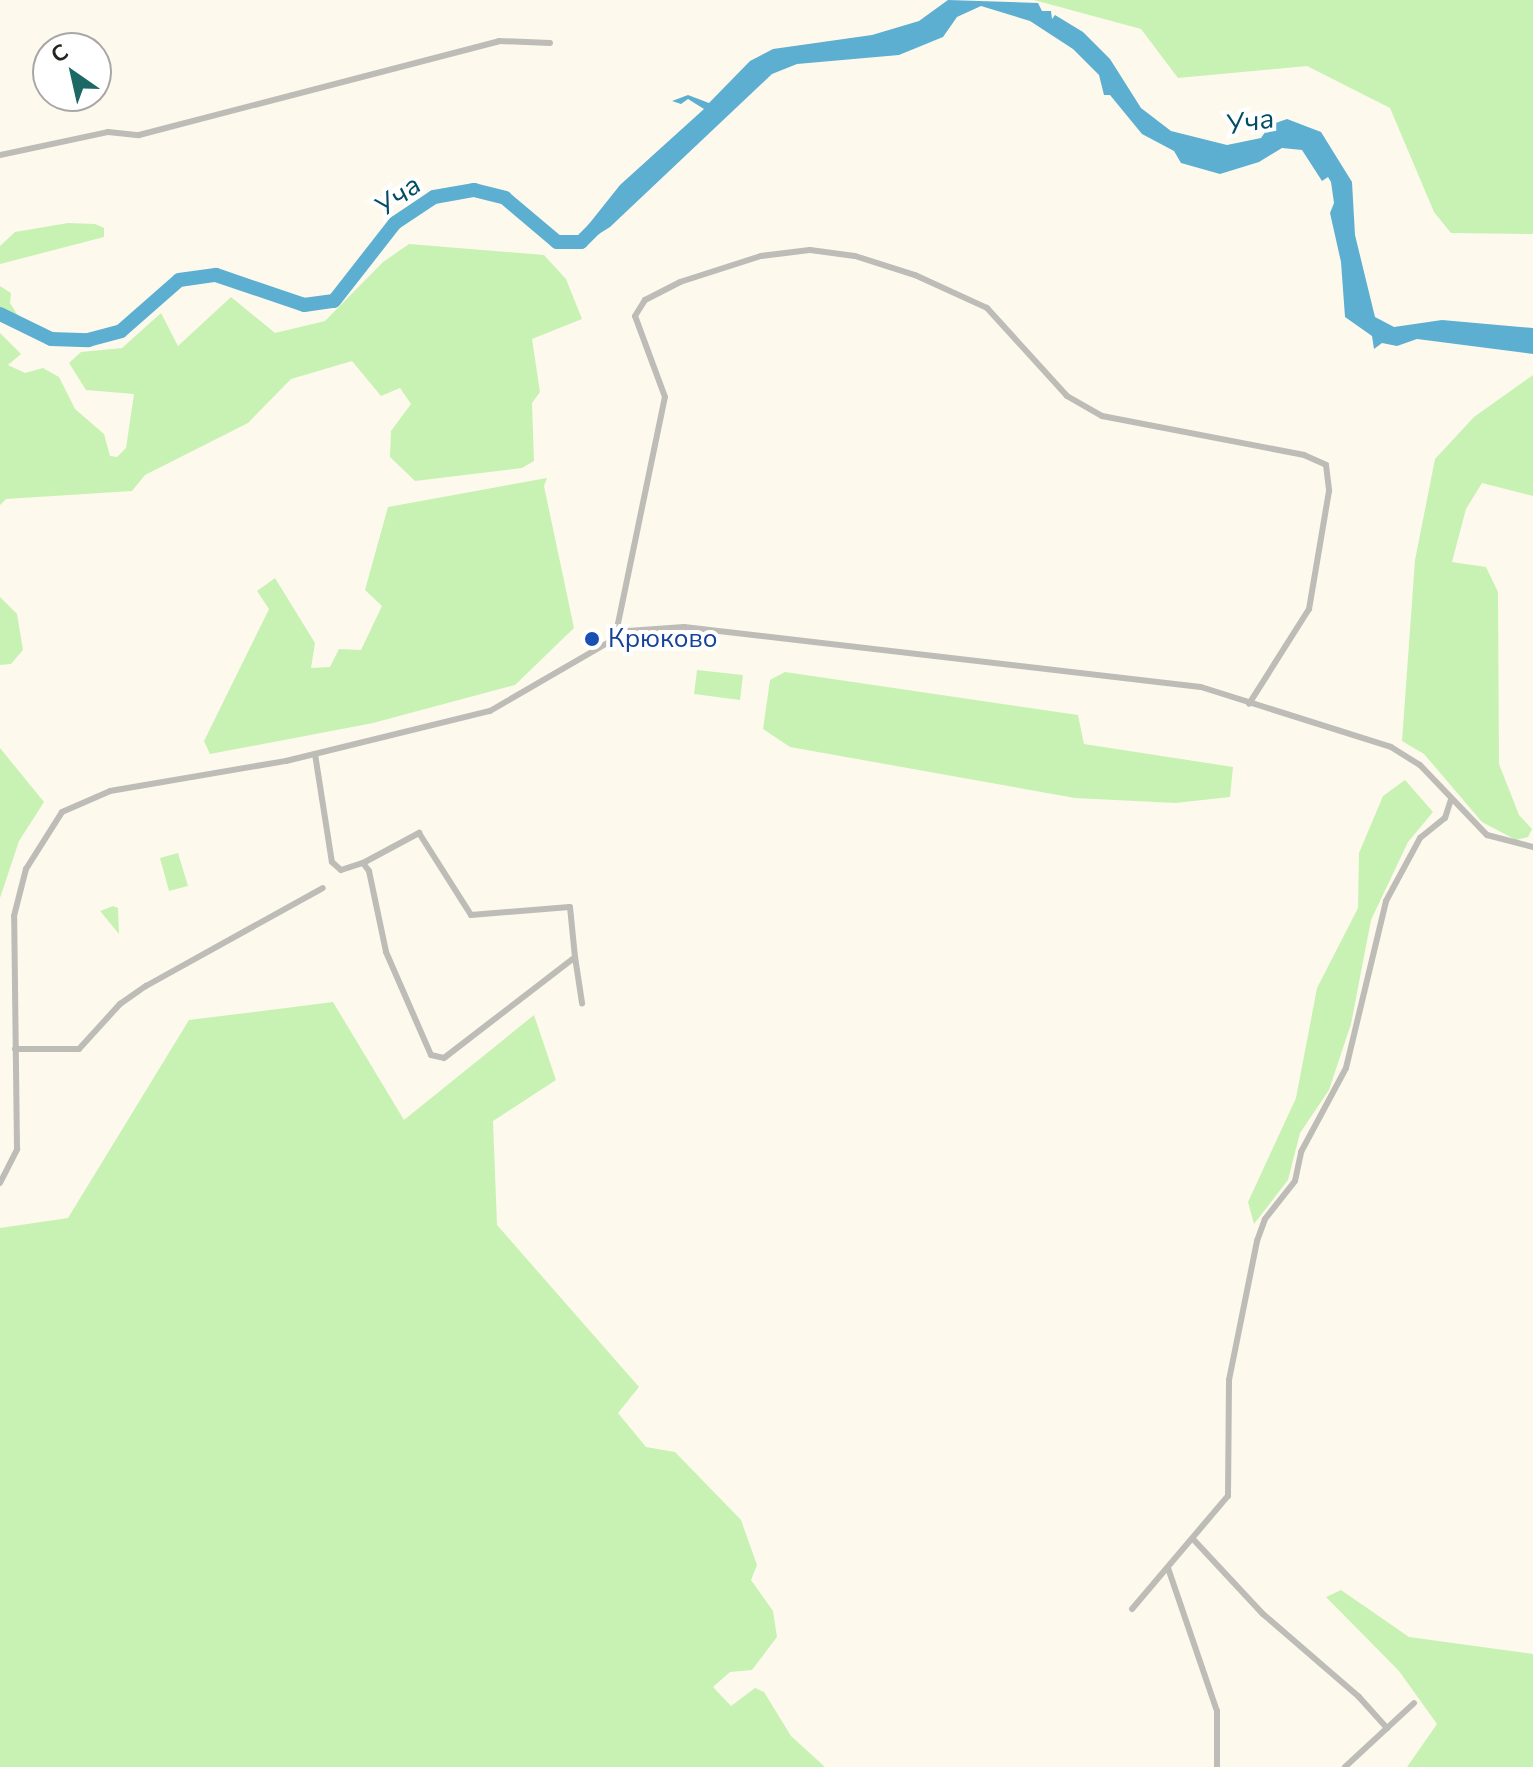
<!DOCTYPE html>
<html>
<head>
<meta charset="utf-8">
<style>
  body { margin:0 }
  #map { position:relative; width:1533px; height:1767px; overflow:hidden; background:#fef9ed; font-family:"Nunito Sans",sans-serif }
  div>[style] { position:absolute }
  [style*='--x'] { left:calc(var(--x)*1px); top:calc(var(--y)*1px); width:calc(var(--w)*1px); rotate:calc(var(--a)*1deg) }
  .green>* { inset:0; background:#c8f2b3 }
  .water>* { inset:0; background:#5cafd1 }
  .river>* { height:14px; margin:-7px; padding:0 7px; transform-origin:7px; border-radius:7px; background:#5cafd1 }
  .minor>* { height:6px; margin:-3px; padding:0 3px; transform-origin:3px; border-radius:3px; background:#bebcb7 }
  .dots>* { width:22px; height:22px; translate:-50% -50%; box-sizing:border-box; border:4px solid #fff; border-radius:50% }
  span { translate:-50% -50%; white-space:nowrap; text-align:center; line-height:1.15; -webkit-text-stroke:8px #fff; paint-order:stroke }
  .transit-label { font-size:26px; color:#164399 }
  .left { translate:0 -50%; text-align:left }
  .water-label { font-size:28px; color:#024d64; font-style:italic }
  .north { position:absolute; left:32px; top:32px; width:80px; height:80px; box-sizing:border-box; background:#fff; border:2px solid #a8a7a5; border-radius:50%; rotate:326deg; font-size:22px; font-weight:700; line-height:32px; text-align:center; color:#25241f }
  .north::after { content:''; display:block; margin:auto; width:28px; height:36px; background:#1c6865; clip-path:polygon(50% 0,100% 100%,50% 72%,0 100%) }
</style>
</head>
<body>
<div id="map">
  <div class="green">
    <div style="clip-path:polygon(1034px 0,1533px 0,1533px 234px,1451px 233px,1434px 212px,1390px 108px,1307px 66px,1178px 78px,1141px 29px)"></div>
    <div style="clip-path:polygon(68px 223px,95px 224px,104px 228px,104px 237px,0 264px,0 246px,15px 232px)"></div>
    <div style="clip-path:polygon(409px 244px,544px 255px,566px 279px,582px 319px,532px 339px,540px 392px,532px 403px,534px 461px,522px 468px,415px 481px,390px 457px,391px 431px,411px 404px,400px 388px,381px 396px,352px 361px,291px 379px,248px 423px,145px 475px,132px 491px,6px 499px,0 505px,0 333px,21px 354px,8px 365px,25px 373px,43px 368px,59px 377px,75px 409px,104px 434px,110px 456px,117px 457px,126px 448px,134px 394px,86px 390px,69px 363px,81px 352px,122px 348px,161px 313px,178px 346px,231px 297px,275px 333px,325px 321px,383px 262px)"></div>
    <div style="clip-path:polygon(0 286px,11px 293px,10px 303px,20px 319px,0 311px)"></div>
    <div style="clip-path:polygon(1533px 375px,1533px 496px,1482px 483px,1466px 509px,1452px 562px,1486px 567px,1498px 592px,1499px 764px,1519px 815px,1532px 829px,1528px 837px,1516px 840px,1482px 822px,1424px 754px,1402px 741px,1415px 560px,1435px 459px,1474px 417px)"></div>
    <div style="clip-path:polygon(547px 478px,544px 486px,574px 628px,515px 685px,373px 723px,210px 754px,204px 741px,269px 609px,257px 591px,275px 578px,315px 643px,311px 668px,330px 667px,339px 649px,361px 650px,382px 606px,365px 590px,388px 507px)"></div>
    <div style="clip-path:polygon(0 597px,17px 614px,23px 650px,11px 664px,0 665px)"></div>
    <div style="clip-path:polygon(697px 670px,743px 675px,740px 700px,694px 694px)"></div>
    <div style="clip-path:polygon(785px 672px,1078px 715px,1084px 744px,1233px 767px,1230px 797px,1175px 803px,1075px 798px,790px 747px,763px 729px,770px 680px)"></div>
    <div style="clip-path:polygon(0 748px,44px 802px,19px 841px,0 898px)"></div>
    <div style="clip-path:polygon(1405px 780px,1433px 812px,1408px 842px,1371px 920px,1351px 1024px,1329px 1090px,1300px 1133px,1288px 1180px,1254px 1224px,1248px 1202px,1296px 1098px,1317px 988px,1358px 908px,1359px 853px,1383px 796px)"></div>
    <div style="clip-path:polygon(178px 853px,188px 886px,169px 891px,160px 858px)"></div>
    <div style="clip-path:polygon(113px 906px,118px 908px,119px 934px,100px 911px)"></div>
    <div style="clip-path:polygon(333px 1002px,404px 1120px,534px 1015px,556px 1080px,493px 1121px,497px 1225px,639px 1387px,618px 1413px,646px 1447px,675px 1452px,741px 1520px,757px 1565px,751px 1580px,773px 1611px,777px 1637px,752px 1670px,730px 1672px,713px 1687px,731px 1706px,755px 1688px,764px 1692px,791px 1736px,825px 1767px,0 1767px,0 1228px,68px 1218px,189px 1020px)"></div>
    <div style="clip-path:polygon(1341px 1590px,1409px 1637px,1533px 1654px,1533px 1767px,1407px 1767px,1437px 1724px,1399px 1671px,1326px 1597px)"></div>
  </div>
  <div class="water">
    <div style="clip-path:polygon(948px 0,1038px 3px,1042px 11px,1051px 11px,1052px 19px,1055px 15px,1083px 32px,1110px 59px,1141px 108px,1171px 131px,1227px 145px,1261px 138px,1270px 125px,1287px 119px,1321px 132px,1352px 182px,1355px 235px,1375px 317px,1394px 327px,1442px 320px,1533px 328px,1533px 354px,1417px 339px,1397px 346px,1382px 343px,1374px 349px,1372px 336px,1345px 317px,1341px 262px,1330px 213px,1334px 203px,1331px 182px,1328px 177px,1322px 181px,1302px 150px,1282px 148px,1259px 162px,1220px 174px,1181px 163px,1174px 151px,1142px 134px,1110px 95px,1104px 95px,1099px 75px,1073px 49px,1030px 21px,981px 6px,957px 17px,943px 37px,899px 55px,797px 64px,772px 74px,610px 227px,586px 242px,581px 234px,620px 185px,704px 109px,688px 99px,681px 104px,672px 101px,688px 95px,709px 103px,750px 61px,773px 49px,872px 35px,919px 21px)"></div>
  </div>
  <div class="river">
    <div style="--x:0;--y:314;--w:57;--a:26.1"></div>
    <div style="--x:51;--y:339;--w:37;--a:2"></div>
    <div style="--x:88;--y:340;--w:34;--a:-15"></div>
    <div style="--x:121;--y:331;--w:77;--a:-41.3"></div>
    <div style="--x:179;--y:280;--w:37;--a:-8"></div>
    <div style="--x:216;--y:275;--w:93;--a:18.8"></div>
    <div style="--x:304;--y:305;--w:30;--a:-8"></div>
    <div style="--x:334;--y:301;--w:99;--a:-52"></div>
    <div style="--x:395;--y:223;--w:47;--a:-33.7"></div>
    <div style="--x:434;--y:197;--w:41;--a:-9.9"></div>
    <div style="--x:474;--y:190;--w:32;--a:14"></div>
    <div style="--x:505;--y:198;--w:68;--a:40.2"></div>
    <div style="--x:557;--y:242;--w:24;--a:0"></div>
    <div style="--x:581;--y:242;--w:23;--a:-45"></div>
  </div>
  <div class="minor">
    <div style="--x:0;--y:155;--w:110;--a:-12"></div>
    <div style="--x:108;--y:132;--w:31;--a:6"></div>
    <div style="--x:139;--y:135;--w:372;--a:-14.6"></div>
    <div style="--x:499;--y:41;--w:51;--a:2.2"></div>
    <div style="--x:615;--y:638;--w:246;--a:-78.3"></div>
    <div style="--x:665;--y:397;--w:86;--a:-110.3"></div>
    <div style="--x:635;--y:316;--w:19;--a:-58"></div>
    <div style="--x:645;--y:300;--w:39;--a:-27"></div>
    <div style="--x:680;--y:282;--w:85;--a:-17.8"></div>
    <div style="--x:761;--y:256;--w:49;--a:-7"></div>
    <div style="--x:810;--y:250;--w:45;--a:7.6"></div>
    <div style="--x:855;--y:256;--w:63;--a:17.6"></div>
    <div style="--x:915;--y:275;--w:79;--a:24.6"></div>
    <div style="--x:987;--y:308;--w:119;--a:47.7"></div>
    <div style="--x:1067;--y:396;--w:40;--a:29.7"></div>
    <div style="--x:1102;--y:416;--w:206;--a:10.9"></div>
    <div style="--x:1304;--y:455;--w:24;--a:24"></div>
    <div style="--x:1326;--y:465;--w:26;--a:83"></div>
    <div style="--x:1329;--y:491;--w:120;--a:99.6"></div>
    <div style="--x:1309;--y:609;--w:112;--a:122.3"></div>
    <div style="--x:315;--y:754;--w:109;--a:81.1"></div>
    <div style="--x:332;--y:862;--w:12;--a:42"></div>
    <div style="--x:341;--y:870;--w:23;--a:-18"></div>
    <div style="--x:363;--y:863;--w:10;--a:53"></div>
    <div style="--x:369;--y:871;--w:83;--a:78.1"></div>
    <div style="--x:386;--y:952;--w:112;--a:66.4"></div>
    <div style="--x:431;--y:1055;--w:13;--a:13"></div>
    <div style="--x:444;--y:1058;--w:165;--a:-37.6"></div>
    <div style="--x:575;--y:957;--w:47;--a:81.3"></div>
    <div style="--x:363;--y:863;--w:64;--a:-28.2"></div>
    <div style="--x:419;--y:833;--w:97;--a:57.6"></div>
    <div style="--x:471;--y:915;--w:99;--a:-4.6"></div>
    <div style="--x:570;--y:907;--w:50;--a:84.3"></div>
    <div style="--x:15;--y:1049;--w:64;--a:0"></div>
    <div style="--x:79;--y:1049;--w:61;--a:-47.7"></div>
    <div style="--x:120;--y:1004;--w:32;--a:-35"></div>
    <div style="--x:146;--y:986;--w:202;--a:-29"></div>
    <div style="--x:0;--y:1183;--w:38;--a:-63"></div>
    <div style="--x:17;--y:1149;--w:233;--a:-90.7"></div>
    <div style="--x:14;--y:916;--w:49;--a:-75.7"></div>
    <div style="--x:26;--y:869;--w:67;--a:-57.7"></div>
    <div style="--x:62;--y:812;--w:52;--a:-23.6"></div>
    <div style="--x:110;--y:791;--w:179;--a:-9.7"></div>
    <div style="--x:286;--y:761;--w:210;--a:-13.8"></div>
    <div style="--x:490;--y:711;--w:160;--a:-30.1"></div>
    <div style="--x:628;--y:631;--w:56;--a:-4.1"></div>
    <div style="--x:684;--y:627;--w:520;--a:6.62"></div>
    <div style="--x:1201;--y:687;--w:199;--a:17.5"></div>
    <div style="--x:1391;--y:747;--w:34;--a:32"></div>
    <div style="--x:1420;--y:765;--w:97;--a:46.3"></div>
    <div style="--x:1487;--y:835;--w:48;--a:14.6"></div>
    <div style="--x:1193;--y:1539;--w:103;--a:47"></div>
    <div style="--x:1263;--y:1614;--w:127;--a:40.8"></div>
    <div style="--x:1359;--y:1697;--w:42;--a:47.9"></div>
    <div style="--x:1168;--y:1568;--w:151;--a:71.1"></div>
    <div style="--x:1217;--y:1711;--w:56;--a:90"></div>
    <div style="--x:1132;--y:1609;--w:148;--a:-49.7"></div>
    <div style="--x:1228;--y:1496;--w:116;--a:-89.5"></div>
    <div style="--x:1229;--y:1380;--w:142;--a:-78.6"></div>
    <div style="--x:1257;--y:1241;--w:23;--a:-70"></div>
    <div style="--x:1265;--y:1219;--w:48;--a:-51.7"></div>
    <div style="--x:1295;--y:1181;--w:30;--a:-78"></div>
    <div style="--x:1301;--y:1152;--w:95;--a:-61.8"></div>
    <div style="--x:1346;--y:1068;--w:172;--a:-76.5"></div>
    <div style="--x:1386;--y:901;--w:72;--a:-61.6"></div>
    <div style="--x:1420;--y:838;--w:32;--a:-39"></div>
    <div style="--x:1445;--y:818;--w:19;--a:-72"></div>
    <div style="--x:1345;--y:1767;--w:94;--a:-42.8"></div>
  </div>
  <div class="dots">
    <div style="left:592px;top:639px;background:#1a4fb4"></div>
  </div>
  <div class="transit-label">
    <span class="left" style="left:608px;top:639px">Крюково</span>
  </div>
  <div class="water-label">
    <span style="left:1250px;top:122px;rotate:-9deg">Уча</span>
    <span style="left:398px;top:196px;rotate:-36deg">Уча</span>
  </div>
  <div class="north">С</div>
</div>
</body>
</html>
